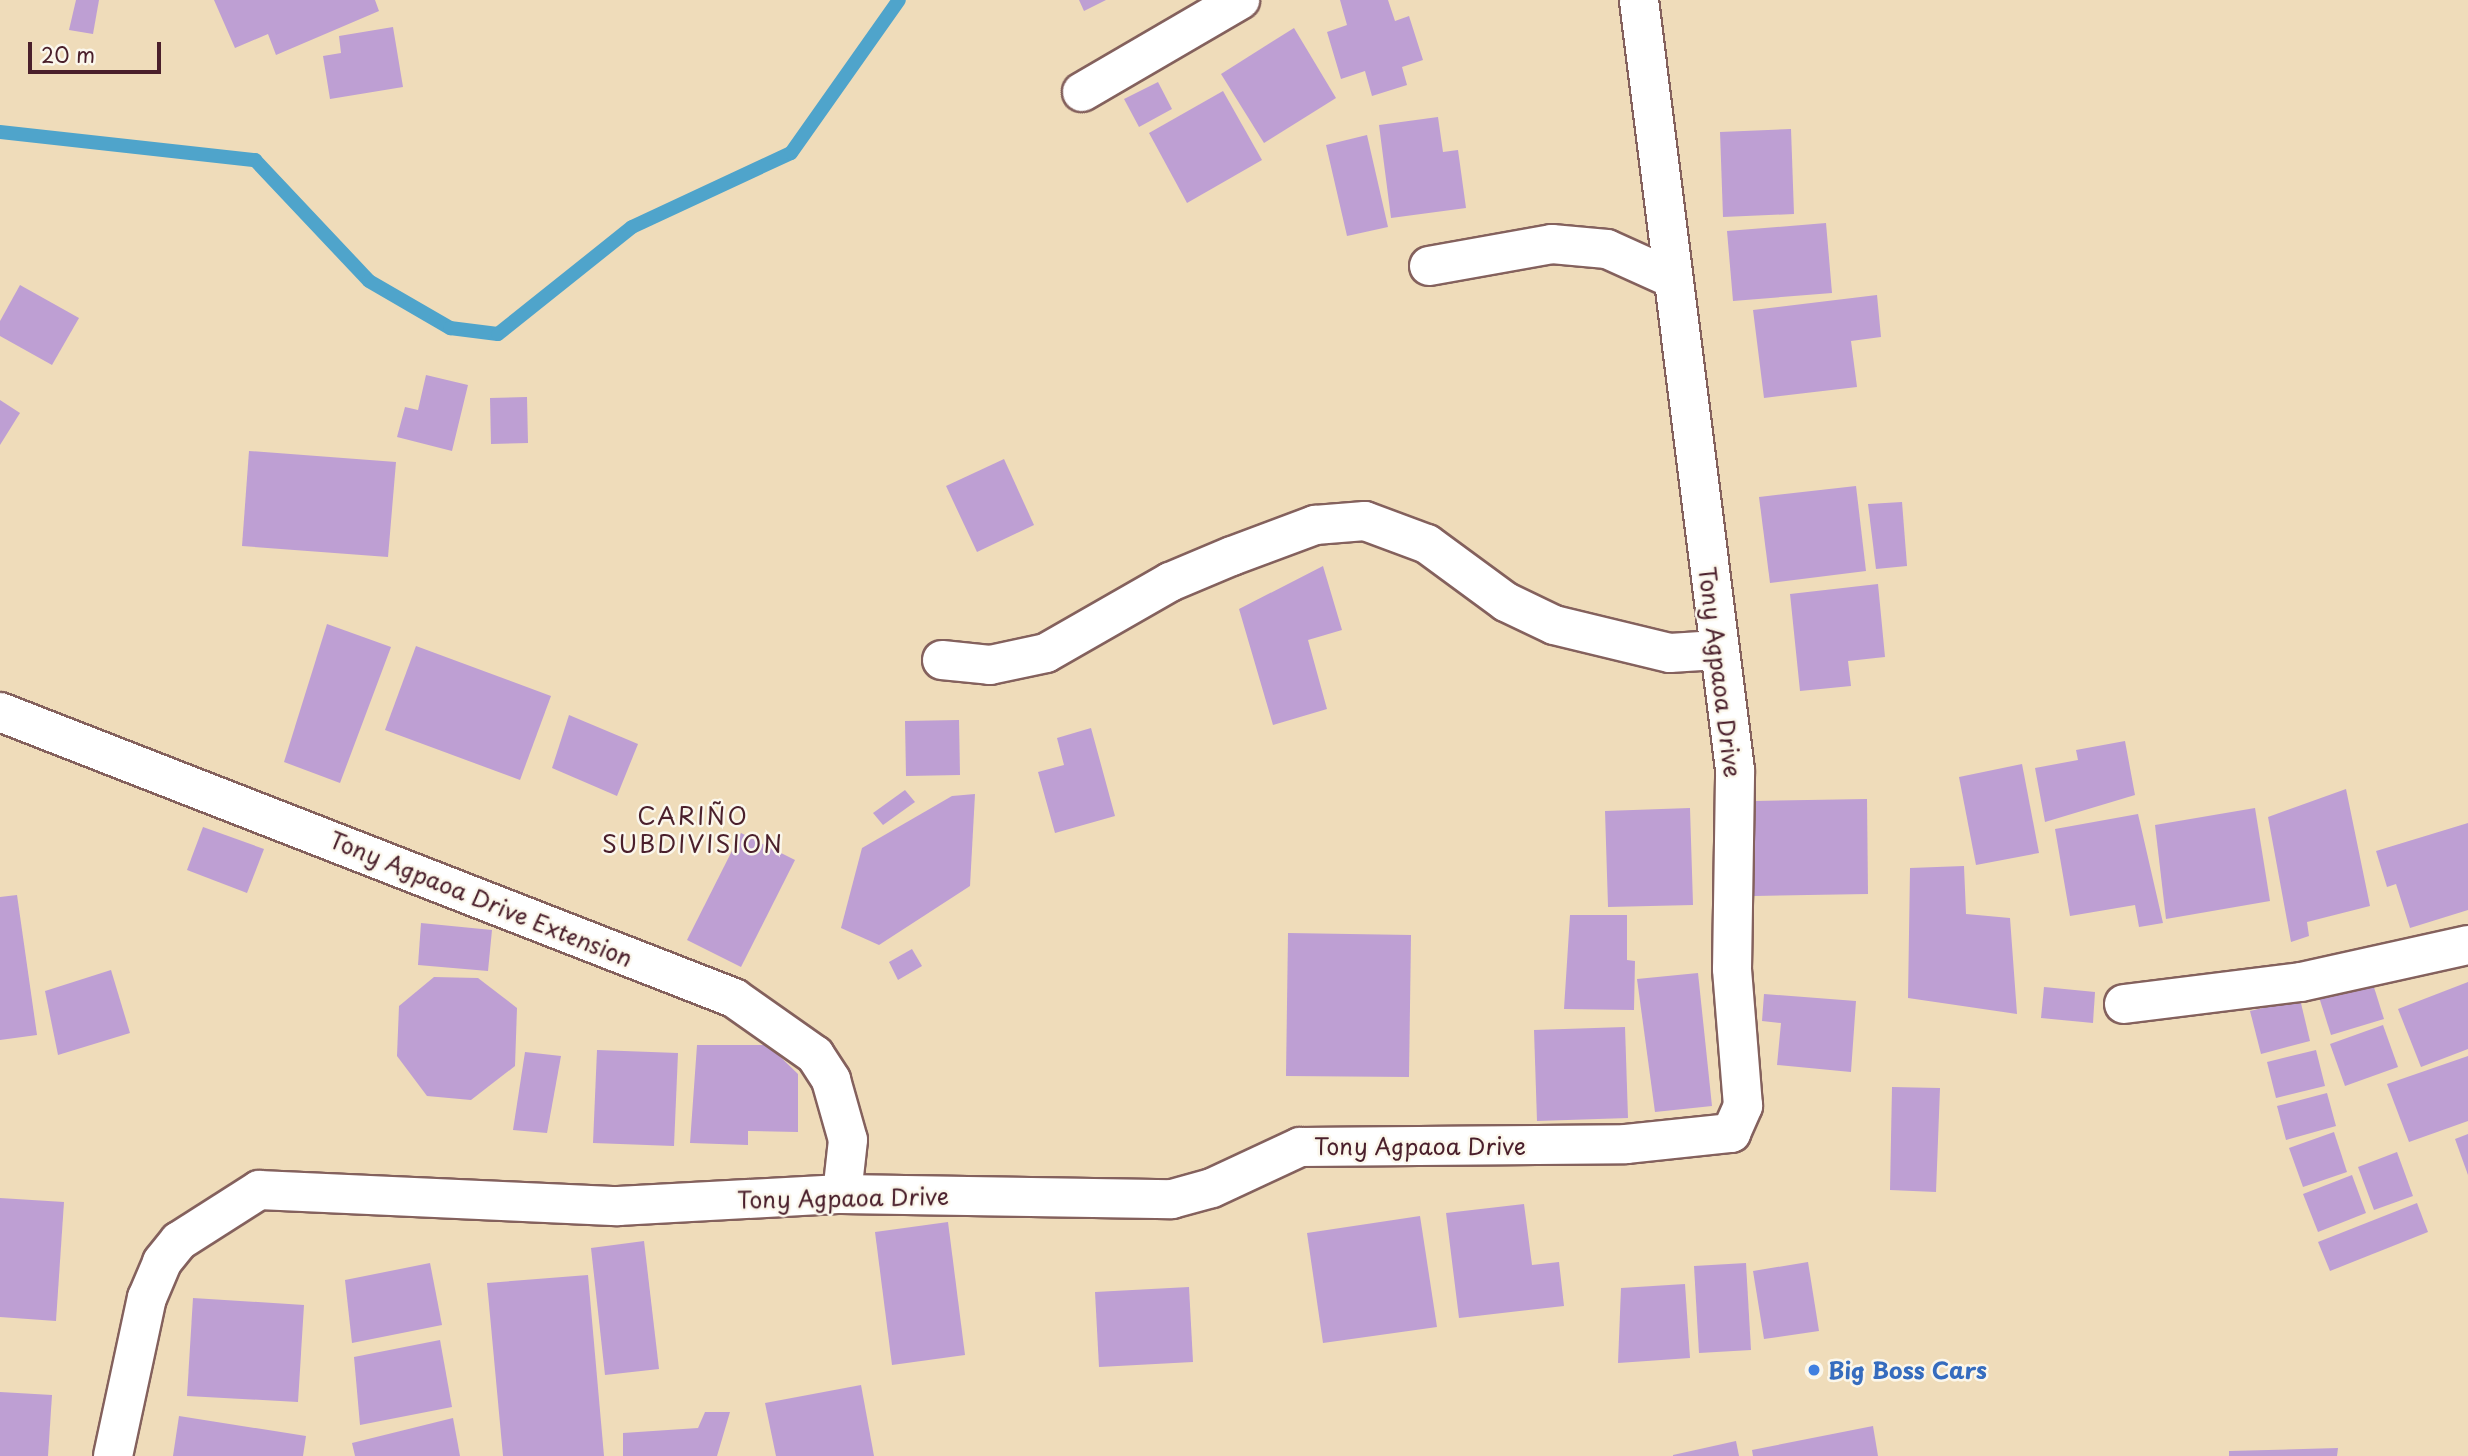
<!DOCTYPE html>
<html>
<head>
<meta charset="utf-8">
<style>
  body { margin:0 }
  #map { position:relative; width:2468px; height:1456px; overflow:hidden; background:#efdcba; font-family:"Playpen Sans",sans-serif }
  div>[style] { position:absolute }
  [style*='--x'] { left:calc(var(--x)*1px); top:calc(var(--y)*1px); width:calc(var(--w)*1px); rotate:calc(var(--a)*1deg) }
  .stream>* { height:14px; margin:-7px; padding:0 7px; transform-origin:7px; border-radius:7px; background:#4fa4cb }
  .building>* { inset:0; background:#be9fd3 }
  .roads { filter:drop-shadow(2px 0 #84615d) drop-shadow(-2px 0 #84615d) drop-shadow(0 2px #84615d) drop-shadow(0 -2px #84615d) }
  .minor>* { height:38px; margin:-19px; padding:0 19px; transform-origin:19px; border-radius:19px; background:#fff }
  .dots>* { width:19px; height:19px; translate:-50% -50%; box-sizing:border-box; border:4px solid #fbf7ec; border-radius:50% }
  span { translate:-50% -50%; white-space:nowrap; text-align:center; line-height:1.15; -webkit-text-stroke:5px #fbf7ec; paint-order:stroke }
  .street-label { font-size:23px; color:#4a1f2b }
  .shop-label { font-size:23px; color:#366cbe; font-weight:700 }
  .left { translate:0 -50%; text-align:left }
  .neighbourhood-label { font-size:24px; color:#4a1f2b; letter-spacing:2px }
  .scale { position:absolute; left:28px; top:42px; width:133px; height:32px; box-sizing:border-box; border:4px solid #4a1f2b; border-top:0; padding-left:9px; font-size:21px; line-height:24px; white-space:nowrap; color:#4a1f2b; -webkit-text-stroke:5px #fbf7ec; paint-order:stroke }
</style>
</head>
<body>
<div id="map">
  <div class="stream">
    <div style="--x:0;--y:132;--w:257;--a:6.3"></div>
    <div style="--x:255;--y:160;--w:166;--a:46.7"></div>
    <div style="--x:369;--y:281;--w:94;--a:30.1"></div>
    <div style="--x:450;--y:328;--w:48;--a:7.1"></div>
    <div style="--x:498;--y:334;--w:171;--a:-38.6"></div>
    <div style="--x:632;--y:227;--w:175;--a:-25"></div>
    <div style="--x:791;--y:153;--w:187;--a:-54.8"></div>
  </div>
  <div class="building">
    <div style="clip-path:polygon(76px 0,99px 0,93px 34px,69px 30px)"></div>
    <div style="clip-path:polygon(214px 0,375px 0,379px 11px,276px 55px,268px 34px,235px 48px)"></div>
    <div style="clip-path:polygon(1079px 0,1106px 0,1084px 11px)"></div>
    <div style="clip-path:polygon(1340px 0,1388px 0,1395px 21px,1409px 16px,1423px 60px,1402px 67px,1407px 85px,1372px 96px,1365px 71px,1341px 79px,1327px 32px,1347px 25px)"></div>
    <div style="clip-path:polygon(393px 27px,403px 87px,330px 99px,323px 56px,341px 53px,339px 36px)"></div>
    <div style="clip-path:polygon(1294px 28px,1336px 98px,1264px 143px,1221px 74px)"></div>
    <div style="clip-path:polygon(1158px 82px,1172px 109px,1139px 127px,1124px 99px)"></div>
    <div style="clip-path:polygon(1223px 91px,1262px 160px,1187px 203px,1149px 133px)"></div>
    <div style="clip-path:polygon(1438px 117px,1443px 152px,1458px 150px,1466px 208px,1391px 218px,1379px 125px)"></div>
    <div style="clip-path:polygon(1791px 129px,1794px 214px,1723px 217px,1720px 132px)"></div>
    <div style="clip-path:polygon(1367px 135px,1388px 227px,1347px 236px,1326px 145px)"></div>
    <div style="clip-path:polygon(1826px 223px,1832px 293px,1733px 301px,1727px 231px)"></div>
    <div style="clip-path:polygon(20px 285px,79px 318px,52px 365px,0 336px,0 321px)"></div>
    <div style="clip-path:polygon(1877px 295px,1881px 337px,1851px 341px,1857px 387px,1764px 398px,1753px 310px)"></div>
    <div style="clip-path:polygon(426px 375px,468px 385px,452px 451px,397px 437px,405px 407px,418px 410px)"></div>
    <div style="clip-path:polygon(527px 397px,528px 443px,491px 444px,490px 398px)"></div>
    <div style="clip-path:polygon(0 400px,20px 413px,0 445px)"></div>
    <div style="clip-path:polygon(249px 451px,396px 462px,388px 557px,242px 546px)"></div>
    <div style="clip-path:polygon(1004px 459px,1034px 525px,977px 552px,946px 486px)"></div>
    <div style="clip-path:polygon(1856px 486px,1866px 571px,1770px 583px,1759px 497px)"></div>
    <div style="clip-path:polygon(1902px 502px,1907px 566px,1876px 569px,1868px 504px)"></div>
    <div style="clip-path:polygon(1323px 566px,1342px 630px,1308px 640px,1327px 709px,1273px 725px,1239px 609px)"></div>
    <div style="clip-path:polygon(1878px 584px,1885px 657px,1848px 661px,1851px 686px,1800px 691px,1790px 594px)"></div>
    <div style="clip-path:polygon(327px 624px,391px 647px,340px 783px,284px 762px)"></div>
    <div style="clip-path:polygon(416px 646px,551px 696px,520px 780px,385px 730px)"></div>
    <div style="clip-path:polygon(569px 715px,638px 744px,617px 796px,552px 768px)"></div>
    <div style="clip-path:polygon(959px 720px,960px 775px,906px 776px,905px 721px)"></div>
    <div style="clip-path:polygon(1091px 728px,1115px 816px,1055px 833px,1038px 772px,1064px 765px,1057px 738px)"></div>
    <div style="clip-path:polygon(2125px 741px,2135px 795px,2045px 822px,2035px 768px,2078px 760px,2076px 750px)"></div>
    <div style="clip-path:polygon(2022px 764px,2039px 853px,1976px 865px,1959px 777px)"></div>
    <div style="clip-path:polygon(2346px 789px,2370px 906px,2307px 922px,2309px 936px,2291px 942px,2268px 817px)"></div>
    <div style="clip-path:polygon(905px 790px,915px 802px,883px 825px,873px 813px)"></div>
    <div style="clip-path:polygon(975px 794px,970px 886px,879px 945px,841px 928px,862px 848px,952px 796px)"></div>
    <div style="clip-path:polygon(1867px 799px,1868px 894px,1754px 896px,1754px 801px)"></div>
    <div style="clip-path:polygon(1690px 808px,1693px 905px,1608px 907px,1605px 811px)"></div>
    <div style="clip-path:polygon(2255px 808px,2270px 901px,2166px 919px,2155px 825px)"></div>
    <div style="clip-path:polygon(2138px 814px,2163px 923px,2139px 927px,2135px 905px,2070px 916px,2055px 829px)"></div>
    <div style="clip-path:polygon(2468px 823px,2468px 910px,2410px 928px,2396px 884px,2387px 887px,2376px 851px)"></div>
    <div style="clip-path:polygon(203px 827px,264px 849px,247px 893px,187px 870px)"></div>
    <div style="clip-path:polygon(741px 833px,795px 860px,741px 967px,687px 940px)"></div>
    <div style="clip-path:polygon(1964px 866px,1966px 914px,2010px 918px,2017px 1014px,1908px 998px,1910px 868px)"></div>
    <div style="clip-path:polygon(17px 895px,37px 1035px,0 1040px,0 897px)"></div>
    <div style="clip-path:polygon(1570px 915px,1627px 915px,1627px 960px,1635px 961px,1634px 1010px,1564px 1009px)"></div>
    <div style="clip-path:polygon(421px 923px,492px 930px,488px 971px,418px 965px)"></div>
    <div style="clip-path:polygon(1288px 933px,1411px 935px,1409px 1077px,1286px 1076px)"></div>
    <div style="clip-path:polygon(912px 949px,922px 966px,898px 980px,889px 962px)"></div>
    <div style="clip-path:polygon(111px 970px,130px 1033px,58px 1055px,45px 991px)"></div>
    <div style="clip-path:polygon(1698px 973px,1712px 1106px,1655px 1112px,1637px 979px)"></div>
    <div style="clip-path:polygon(434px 977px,478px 978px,517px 1008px,515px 1066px,471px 1100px,427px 1096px,397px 1056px,399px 1006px)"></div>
    <div style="clip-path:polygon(2372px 981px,2384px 1019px,2331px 1035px,2319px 997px)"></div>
    <div style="clip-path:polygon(2468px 982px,2468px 1049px,2421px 1067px,2398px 1009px)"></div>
    <div style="clip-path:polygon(2044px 987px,2095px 992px,2093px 1023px,2041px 1018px)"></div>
    <div style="clip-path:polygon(1764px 994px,1856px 1001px,1851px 1072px,1777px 1065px,1781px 1023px,1762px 1021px)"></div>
    <div style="clip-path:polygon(2300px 999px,2310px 1041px,2261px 1054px,2250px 1011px)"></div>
    <div style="clip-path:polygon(2383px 1025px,2398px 1067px,2345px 1086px,2330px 1044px)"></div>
    <div style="clip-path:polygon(1625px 1027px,1628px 1118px,1537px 1121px,1534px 1030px)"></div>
    <div style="clip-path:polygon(697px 1045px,768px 1045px,798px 1074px,798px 1132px,748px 1131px,748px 1145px,690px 1143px)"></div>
    <div style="clip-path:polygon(597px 1050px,678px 1053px,674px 1146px,593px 1143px)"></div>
    <div style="clip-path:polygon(2316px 1050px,2325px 1086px,2276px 1098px,2267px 1062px)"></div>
    <div style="clip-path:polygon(525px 1052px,561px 1056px,547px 1133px,513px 1130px)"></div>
    <div style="clip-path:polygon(2468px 1056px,2468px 1121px,2409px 1142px,2387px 1084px)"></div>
    <div style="clip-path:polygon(1892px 1087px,1940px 1088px,1936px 1192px,1890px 1190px)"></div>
    <div style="clip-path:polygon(2327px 1093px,2336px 1126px,2286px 1140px,2277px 1106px)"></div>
    <div style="clip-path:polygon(2334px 1132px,2347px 1172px,2303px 1187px,2289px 1148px)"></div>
    <div style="clip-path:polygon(2468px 1134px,2468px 1175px,2455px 1139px)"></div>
    <div style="clip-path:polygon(2397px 1152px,2413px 1196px,2374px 1210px,2358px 1167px)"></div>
    <div style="clip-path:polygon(2352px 1175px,2366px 1213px,2318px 1232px,2303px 1194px)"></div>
    <div style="clip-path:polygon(0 1198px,64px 1202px,56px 1321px,0 1317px)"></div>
    <div style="clip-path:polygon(2417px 1203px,2428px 1232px,2330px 1271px,2318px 1242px)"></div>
    <div style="clip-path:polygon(1524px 1204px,1532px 1265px,1559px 1262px,1564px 1306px,1459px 1318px,1446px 1213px)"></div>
    <div style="clip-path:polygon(1420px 1216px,1437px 1327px,1323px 1343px,1307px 1233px)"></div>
    <div style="clip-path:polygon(948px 1222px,965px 1355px,892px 1365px,875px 1232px)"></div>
    <div style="clip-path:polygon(644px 1241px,659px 1369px,605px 1375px,591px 1248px)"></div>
    <div style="clip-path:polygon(1808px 1262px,1819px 1331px,1764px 1339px,1753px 1271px)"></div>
    <div style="clip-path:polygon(430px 1263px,442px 1325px,352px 1343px,345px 1280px)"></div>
    <div style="clip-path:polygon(1746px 1263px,1751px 1350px,1699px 1353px,1694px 1266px)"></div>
    <div style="clip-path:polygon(588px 1275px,604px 1456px,503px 1456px,487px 1283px)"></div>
    <div style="clip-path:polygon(1685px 1284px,1690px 1358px,1618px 1363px,1621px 1288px)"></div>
    <div style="clip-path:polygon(1189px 1287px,1193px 1362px,1099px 1367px,1095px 1292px)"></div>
    <div style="clip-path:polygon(193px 1298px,304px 1305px,298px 1402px,187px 1396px)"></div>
    <div style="clip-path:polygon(440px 1340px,452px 1407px,360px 1425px,354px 1357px)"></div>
    <div style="clip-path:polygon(861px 1385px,874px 1456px,776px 1456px,765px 1403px)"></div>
    <div style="clip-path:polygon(0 1392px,52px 1395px,48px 1456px,0 1456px)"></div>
    <div style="clip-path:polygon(705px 1412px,730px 1412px,717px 1456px,623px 1456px,623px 1433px,698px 1428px)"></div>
    <div style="clip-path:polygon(179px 1416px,306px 1436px,303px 1456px,173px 1456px)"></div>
    <div style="clip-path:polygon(453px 1418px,460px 1456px,355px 1456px,352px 1443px)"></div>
    <div style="clip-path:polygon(1873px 1426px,1878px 1456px,1753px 1456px,1752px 1450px)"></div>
    <div style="clip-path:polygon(1736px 1441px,1739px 1456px,1673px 1456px,1673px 1455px)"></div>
    <div style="clip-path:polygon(2338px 1448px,2337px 1456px,2229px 1456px,2229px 1451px)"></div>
  </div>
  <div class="roads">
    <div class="minor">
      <div style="--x:1082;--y:92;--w:183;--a:-30.2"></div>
      <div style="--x:1429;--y:266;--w:125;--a:-10.1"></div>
      <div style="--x:1552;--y:244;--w:55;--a:5.2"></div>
      <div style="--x:1607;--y:249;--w:68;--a:24.3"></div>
      <div style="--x:942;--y:660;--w:48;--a:5.9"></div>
      <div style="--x:990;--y:665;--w:57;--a:-12.1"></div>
      <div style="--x:1046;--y:653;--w:143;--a:-29.8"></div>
      <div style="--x:1170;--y:582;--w:67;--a:-22.8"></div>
      <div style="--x:1232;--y:556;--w:89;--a:-20.5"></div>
      <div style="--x:1315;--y:525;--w:50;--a:-4.6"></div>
      <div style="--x:1365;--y:521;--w:66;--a:20.4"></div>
      <div style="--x:1427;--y:544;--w:98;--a:36.3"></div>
      <div style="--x:1506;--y:602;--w:53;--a:25.6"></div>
      <div style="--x:1554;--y:625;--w:119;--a:13.6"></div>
      <div style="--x:1670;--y:653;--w:47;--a:-3.7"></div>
      <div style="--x:0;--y:712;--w:788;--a:21.29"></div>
      <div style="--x:734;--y:998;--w:99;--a:35.1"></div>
      <div style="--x:815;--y:1055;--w:30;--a:57"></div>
      <div style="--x:831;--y:1080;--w:62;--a:74.2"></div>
      <div style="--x:848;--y:1140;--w:54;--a:96.3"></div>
      <div style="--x:2124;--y:1004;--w:178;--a:-7.1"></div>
      <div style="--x:2301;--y:982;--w:171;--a:-12.5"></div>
      <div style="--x:113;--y:1456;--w:162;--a:-77.9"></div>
      <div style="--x:147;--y:1298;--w:39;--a:-67"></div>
      <div style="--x:162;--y:1262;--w:27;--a:-51"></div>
      <div style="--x:179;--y:1241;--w:95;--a:-32.5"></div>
      <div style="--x:259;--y:1190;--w:359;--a:2.6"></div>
      <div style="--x:618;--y:1206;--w:224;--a:-3.1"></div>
      <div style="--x:842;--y:1194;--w:330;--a:0.9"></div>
      <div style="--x:1172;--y:1199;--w:41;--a:-15.4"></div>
      <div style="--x:1212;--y:1188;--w:97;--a:-25"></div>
      <div style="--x:1300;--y:1147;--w:326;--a:-0.5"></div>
      <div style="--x:1626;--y:1144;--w:106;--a:-6"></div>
      <div style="--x:1731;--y:1133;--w:30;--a:-66"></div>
      <div style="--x:1743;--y:1106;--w:137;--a:-94.6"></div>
      <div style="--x:1732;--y:969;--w:199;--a:-89.1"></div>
      <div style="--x:1735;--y:770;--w:776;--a:-97.11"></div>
    </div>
  </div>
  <div class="dots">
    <div style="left:1814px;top:1370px;background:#3f7fe0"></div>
  </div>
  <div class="street-label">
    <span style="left:1720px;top:672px;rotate:83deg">Tony Agpaoa Drive</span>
    <span style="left:481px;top:899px;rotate:22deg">Tony Agpaoa Drive Extension</span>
    <span style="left:1420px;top:1146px">Tony Agpaoa Drive</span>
    <span style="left:843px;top:1198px;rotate:-1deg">Tony Agpaoa Drive</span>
  </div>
  <div class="shop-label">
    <span class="left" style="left:1828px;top:1370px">Big Boss Cars</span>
  </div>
  <div class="neighbourhood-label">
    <span style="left:693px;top:830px">CARIÑO<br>SUBDIVISION</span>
  </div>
  <div class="scale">20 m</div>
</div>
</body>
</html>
